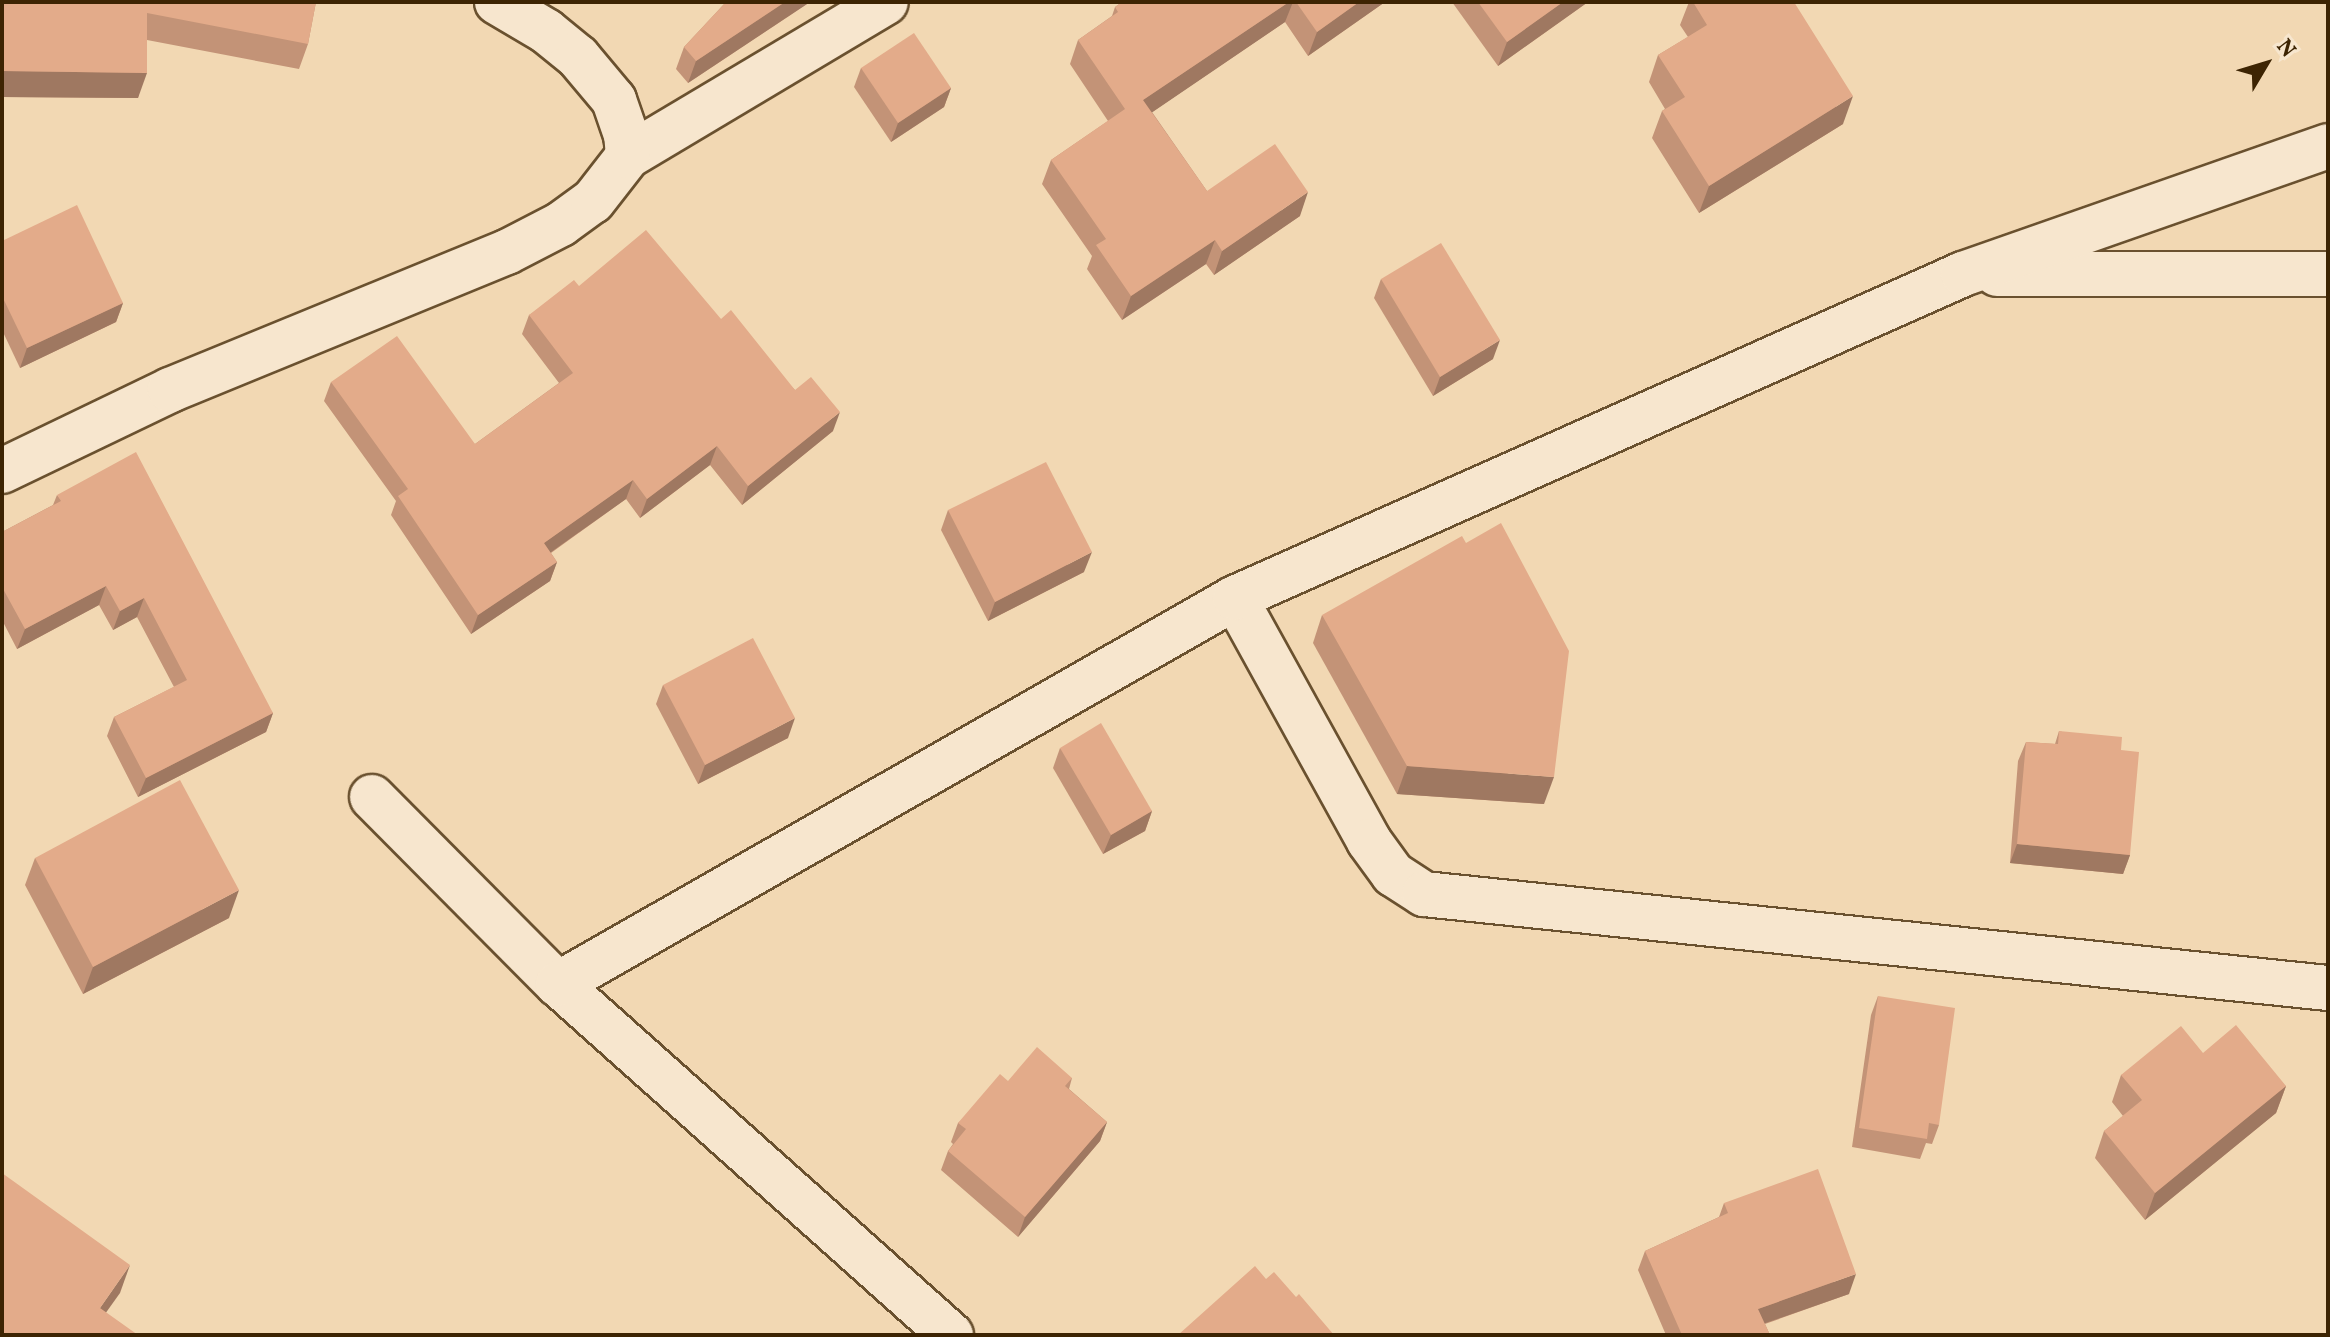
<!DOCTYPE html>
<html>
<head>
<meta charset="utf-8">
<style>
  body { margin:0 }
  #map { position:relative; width:2330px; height:1337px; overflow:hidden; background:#f2d8b3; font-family:Vollkorn,serif }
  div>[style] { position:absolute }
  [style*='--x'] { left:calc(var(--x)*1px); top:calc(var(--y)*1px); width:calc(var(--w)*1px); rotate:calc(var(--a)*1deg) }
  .roads { filter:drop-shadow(2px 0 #6a512f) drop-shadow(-2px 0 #6a512f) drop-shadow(0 2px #6a512f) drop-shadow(0 -2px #6a512f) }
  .street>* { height:44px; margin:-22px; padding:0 22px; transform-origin:22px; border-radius:22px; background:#f7e6ce }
  .wall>* { inset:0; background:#c39377 }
  .shaded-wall>* { inset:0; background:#9f7861 }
  .building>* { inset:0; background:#e3ab8a }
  span { translate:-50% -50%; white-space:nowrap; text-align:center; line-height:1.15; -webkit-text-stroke:6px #f7e6ce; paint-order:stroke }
  .frame { position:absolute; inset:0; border:4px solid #3d2403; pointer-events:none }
  .north { position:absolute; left:2226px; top:24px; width:80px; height:80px; -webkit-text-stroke:6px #f7e6ce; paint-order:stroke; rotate:52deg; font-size:22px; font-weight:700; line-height:32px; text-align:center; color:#3d2403 }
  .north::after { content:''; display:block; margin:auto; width:28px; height:36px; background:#3d2403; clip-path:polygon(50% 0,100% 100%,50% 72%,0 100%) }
</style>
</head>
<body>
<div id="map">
  <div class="roads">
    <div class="street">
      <div style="--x:628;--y:156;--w:300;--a:-30.8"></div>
      <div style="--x:1997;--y:274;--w:331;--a:0"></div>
      <div style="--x:2;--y:471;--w:187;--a:-25.7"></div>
      <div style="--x:170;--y:390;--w:364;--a:-22.3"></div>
      <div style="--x:507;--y:252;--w:61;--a:-27.4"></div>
      <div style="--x:561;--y:224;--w:39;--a:-36"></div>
      <div style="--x:593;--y:201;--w:57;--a:-52.1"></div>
      <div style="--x:628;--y:156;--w:21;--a:-95"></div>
      <div style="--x:626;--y:135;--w:37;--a:-109"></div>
      <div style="--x:614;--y:100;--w:56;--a:-129.9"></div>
      <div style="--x:578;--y:57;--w:41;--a:-140.9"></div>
      <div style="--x:546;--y:31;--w:57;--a:-149.4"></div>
      <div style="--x:1235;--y:598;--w:277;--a:61.1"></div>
      <div style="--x:1369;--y:841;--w:41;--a:54"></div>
      <div style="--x:1393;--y:874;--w:37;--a:33"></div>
      <div style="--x:1424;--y:894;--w:909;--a:5.94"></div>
      <div style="--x:372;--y:797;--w:264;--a:45.2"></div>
      <div style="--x:558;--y:984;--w:527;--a:41.77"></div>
      <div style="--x:558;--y:984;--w:779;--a:-29.69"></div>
      <div style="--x:1235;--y:598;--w:797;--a:-23.99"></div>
      <div style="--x:1963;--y:274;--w:387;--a:-19.3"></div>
    </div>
  </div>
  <div class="wall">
    <div style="clip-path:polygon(2px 2px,316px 2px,308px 44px,299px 69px,147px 40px,138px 98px,2px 97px)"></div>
    <div style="clip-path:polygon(726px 2px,810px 2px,688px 83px,676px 69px,684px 47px)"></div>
    <div style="clip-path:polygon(1122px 2px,1385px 2px,1308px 56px,1285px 22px,1152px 112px,1207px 191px,1300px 216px,1214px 275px,1206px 264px,1122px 320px,1087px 269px,1092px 256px,1042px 184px,1051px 160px,1108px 121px,1070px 64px,1078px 40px,1112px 16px,1115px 7px)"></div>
    <div style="clip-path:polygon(1452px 2px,1588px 2px,1498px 66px)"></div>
    <div style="clip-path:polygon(1689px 2px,1794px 2px,1843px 124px,1699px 213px,1652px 138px,1662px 111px,1665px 109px,1649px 82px,1658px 55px,1688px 37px,1680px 25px)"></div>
    <div style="clip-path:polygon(861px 68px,951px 88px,944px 107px,891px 142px,854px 87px)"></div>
    <div style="clip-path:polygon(2px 241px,123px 303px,116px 322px,20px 368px,2px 330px)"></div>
    <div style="clip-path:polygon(1381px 279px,1493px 359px,1433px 396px,1374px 298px)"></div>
    <div style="clip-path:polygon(579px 286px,721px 319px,795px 390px,833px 431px,742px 505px,710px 465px,640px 518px,626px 499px,551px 553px,557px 562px,550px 581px,471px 634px,391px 515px,396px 501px,324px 401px,331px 382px,475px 444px,559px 383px,522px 334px,529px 315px)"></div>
    <div style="clip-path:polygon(57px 495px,273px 713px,266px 732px,138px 797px,107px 736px,114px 717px,174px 687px,137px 617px,113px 630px,99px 605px,17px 649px,2px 620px,2px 532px,53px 505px)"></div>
    <div style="clip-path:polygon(948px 510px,1084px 572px,988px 621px,941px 530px)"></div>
    <div style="clip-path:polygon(1322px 615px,1544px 804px,1397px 794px,1313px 643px)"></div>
    <div style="clip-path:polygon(663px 685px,788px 738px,698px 784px,656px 704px)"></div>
    <div style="clip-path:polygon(2059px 731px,2121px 750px,2130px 855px,2123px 874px,2010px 863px,2018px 761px,2026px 742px,2055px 744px)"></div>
    <div style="clip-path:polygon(1060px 748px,1152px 811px,1145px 831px,1103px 854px,1053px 768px)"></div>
    <div style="clip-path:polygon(35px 858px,229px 918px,83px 994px,25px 885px)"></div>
    <div style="clip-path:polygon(1878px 996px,1939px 1125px,1932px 1144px,1926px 1143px,1920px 1159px,1852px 1147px,1871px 1015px)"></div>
    <div style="clip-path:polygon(2203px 1053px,2286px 1086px,2276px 1113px,2145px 1220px,2095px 1158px,2104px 1131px,2123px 1116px,2112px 1102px,2121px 1075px)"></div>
    <div style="clip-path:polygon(1072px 1078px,1069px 1089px,1107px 1122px,1100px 1141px,1018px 1237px,941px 1170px,948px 1151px,953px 1144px,951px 1142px,958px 1123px,1008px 1081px)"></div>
    <div style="clip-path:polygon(1724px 1203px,1849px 1294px,1765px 1324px,1770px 1335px,1666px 1335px,1638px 1270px,1645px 1251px,1719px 1217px)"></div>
  </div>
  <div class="shaded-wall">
    <div style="clip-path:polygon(785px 2px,810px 2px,688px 83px,696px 61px)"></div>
    <div style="clip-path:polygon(1289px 2px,1293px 2px,1285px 22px,1135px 124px,1143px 100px)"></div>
    <div style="clip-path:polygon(1359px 2px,1385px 2px,1308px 56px,1317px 32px)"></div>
    <div style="clip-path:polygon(1563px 2px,1588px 2px,1498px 66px,1507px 42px)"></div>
    <div style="clip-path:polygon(2px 71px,147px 73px,138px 98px,2px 97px)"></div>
    <div style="clip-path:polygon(951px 88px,944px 107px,891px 142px,898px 123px)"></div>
    <div style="clip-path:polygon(1853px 96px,1843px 124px,1699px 213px,1709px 186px)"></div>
    <div style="clip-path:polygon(1308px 192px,1300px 216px,1214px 275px,1222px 251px)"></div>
    <div style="clip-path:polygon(1215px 240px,1206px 264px,1122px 320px,1131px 296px)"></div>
    <div style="clip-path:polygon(123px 303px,116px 322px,20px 368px,27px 348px)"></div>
    <div style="clip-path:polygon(1500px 340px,1493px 359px,1433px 396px,1440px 377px)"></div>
    <div style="clip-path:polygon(840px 412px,833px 431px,742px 505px,748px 486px)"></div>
    <div style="clip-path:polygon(717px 446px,710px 465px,640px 518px,647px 499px)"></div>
    <div style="clip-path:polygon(633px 480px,626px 499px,537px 562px,544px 543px)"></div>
    <div style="clip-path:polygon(1092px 552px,1084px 572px,988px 621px,995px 602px)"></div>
    <div style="clip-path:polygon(557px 562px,550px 581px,471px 634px,478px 615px)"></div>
    <div style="clip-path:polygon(106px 586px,99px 605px,17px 649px,25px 629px)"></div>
    <div style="clip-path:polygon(144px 598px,137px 617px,113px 630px,120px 611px)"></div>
    <div style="clip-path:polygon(273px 713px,266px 732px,138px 797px,146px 778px)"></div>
    <div style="clip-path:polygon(795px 718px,788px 738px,698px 784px,705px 765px)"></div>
    <div style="clip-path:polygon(1407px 766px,1554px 777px,1544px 804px,1397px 794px)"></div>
    <div style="clip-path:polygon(1152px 811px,1145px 831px,1103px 854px,1111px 835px)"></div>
    <div style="clip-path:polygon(2017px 844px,2130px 855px,2123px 874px,2010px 863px)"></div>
    <div style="clip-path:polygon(239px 890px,229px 918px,83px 994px,93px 967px)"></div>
    <div style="clip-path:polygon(2286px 1086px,2276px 1113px,2145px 1220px,2155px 1193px)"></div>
    <div style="clip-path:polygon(1107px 1122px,1100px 1141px,1018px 1237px,1025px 1217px)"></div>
    <div style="clip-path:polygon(130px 1265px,120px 1293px,90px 1335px,100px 1308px)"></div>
    <div style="clip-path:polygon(1856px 1274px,1849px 1294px,1751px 1328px,1758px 1309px)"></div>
  </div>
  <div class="building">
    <div style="clip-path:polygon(2px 2px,316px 2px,308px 44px,147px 13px,147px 73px,2px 71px)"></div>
    <div style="clip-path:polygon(726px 2px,785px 2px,696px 61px,684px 47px)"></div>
    <div style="clip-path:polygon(1122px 2px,1289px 2px,1143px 100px,1207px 191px,1275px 144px,1308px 192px,1222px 251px,1215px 240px,1131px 296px,1096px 245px,1106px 239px,1051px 160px,1125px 109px,1078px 40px,1118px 12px,1115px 7px)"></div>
    <div style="clip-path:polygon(1296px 2px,1359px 2px,1317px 32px)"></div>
    <div style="clip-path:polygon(1478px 2px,1563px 2px,1507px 42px)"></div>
    <div style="clip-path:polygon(1693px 2px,1794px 2px,1853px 96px,1709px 186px,1662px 111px,1685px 97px,1658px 55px,1707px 25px)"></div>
    <div style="clip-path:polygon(914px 33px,951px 88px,898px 123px,861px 68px)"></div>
    <div style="clip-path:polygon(77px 205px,123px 303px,27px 348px,2px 296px,2px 241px)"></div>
    <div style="clip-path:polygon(646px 230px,721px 319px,731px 310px,795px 390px,811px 377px,840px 412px,748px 486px,717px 446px,647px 499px,633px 480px,544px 543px,557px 562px,478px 615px,398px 496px,408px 489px,331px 382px,397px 336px,475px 444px,573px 373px,529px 315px,574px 280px,579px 286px)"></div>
    <div style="clip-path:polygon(1441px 243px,1500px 340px,1440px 377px,1381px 279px)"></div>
    <div style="clip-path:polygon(136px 452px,273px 713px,146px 778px,114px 717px,187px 680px,144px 598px,120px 611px,106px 586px,25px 629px,2px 587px,2px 532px,61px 501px,57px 495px)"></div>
    <div style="clip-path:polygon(1046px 462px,1092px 552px,995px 602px,948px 510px)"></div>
    <div style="clip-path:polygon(1501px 523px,1569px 651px,1554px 777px,1407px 766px,1322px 615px,1462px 536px,1466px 543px)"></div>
    <div style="clip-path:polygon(753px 638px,795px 718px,705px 765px,663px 685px)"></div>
    <div style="clip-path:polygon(1101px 723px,1152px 811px,1111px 835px,1060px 748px)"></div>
    <div style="clip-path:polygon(2059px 731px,2122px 737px,2121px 750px,2139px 752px,2130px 855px,2017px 844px,2026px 742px,2058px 744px)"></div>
    <div style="clip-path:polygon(180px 780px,239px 890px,93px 967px,35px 858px)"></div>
    <div style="clip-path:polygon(1878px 996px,1955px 1008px,1939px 1125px,1929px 1123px,1927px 1139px,1859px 1128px)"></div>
    <div style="clip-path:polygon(2236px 1025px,2286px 1086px,2155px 1193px,2104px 1131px,2142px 1100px,2121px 1075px,2181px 1026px,2203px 1053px)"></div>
    <div style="clip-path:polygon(1037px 1047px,1072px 1078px,1065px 1086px,1107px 1122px,1025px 1217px,948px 1151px,966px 1129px,958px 1123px,1000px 1074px,1008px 1081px)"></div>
    <div style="clip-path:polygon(1818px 1169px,1856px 1274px,1758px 1309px,1770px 1335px,1682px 1335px,1645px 1251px,1728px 1213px,1724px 1203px)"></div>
    <div style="clip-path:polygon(2px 1173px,130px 1265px,100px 1308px,138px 1335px,2px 1335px)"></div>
    <div style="clip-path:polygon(1255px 1266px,1266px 1279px,1274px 1272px,1296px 1297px,1299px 1294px,1334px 1335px,1178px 1335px)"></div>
  </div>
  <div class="frame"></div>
  <div class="north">N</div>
</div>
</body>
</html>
